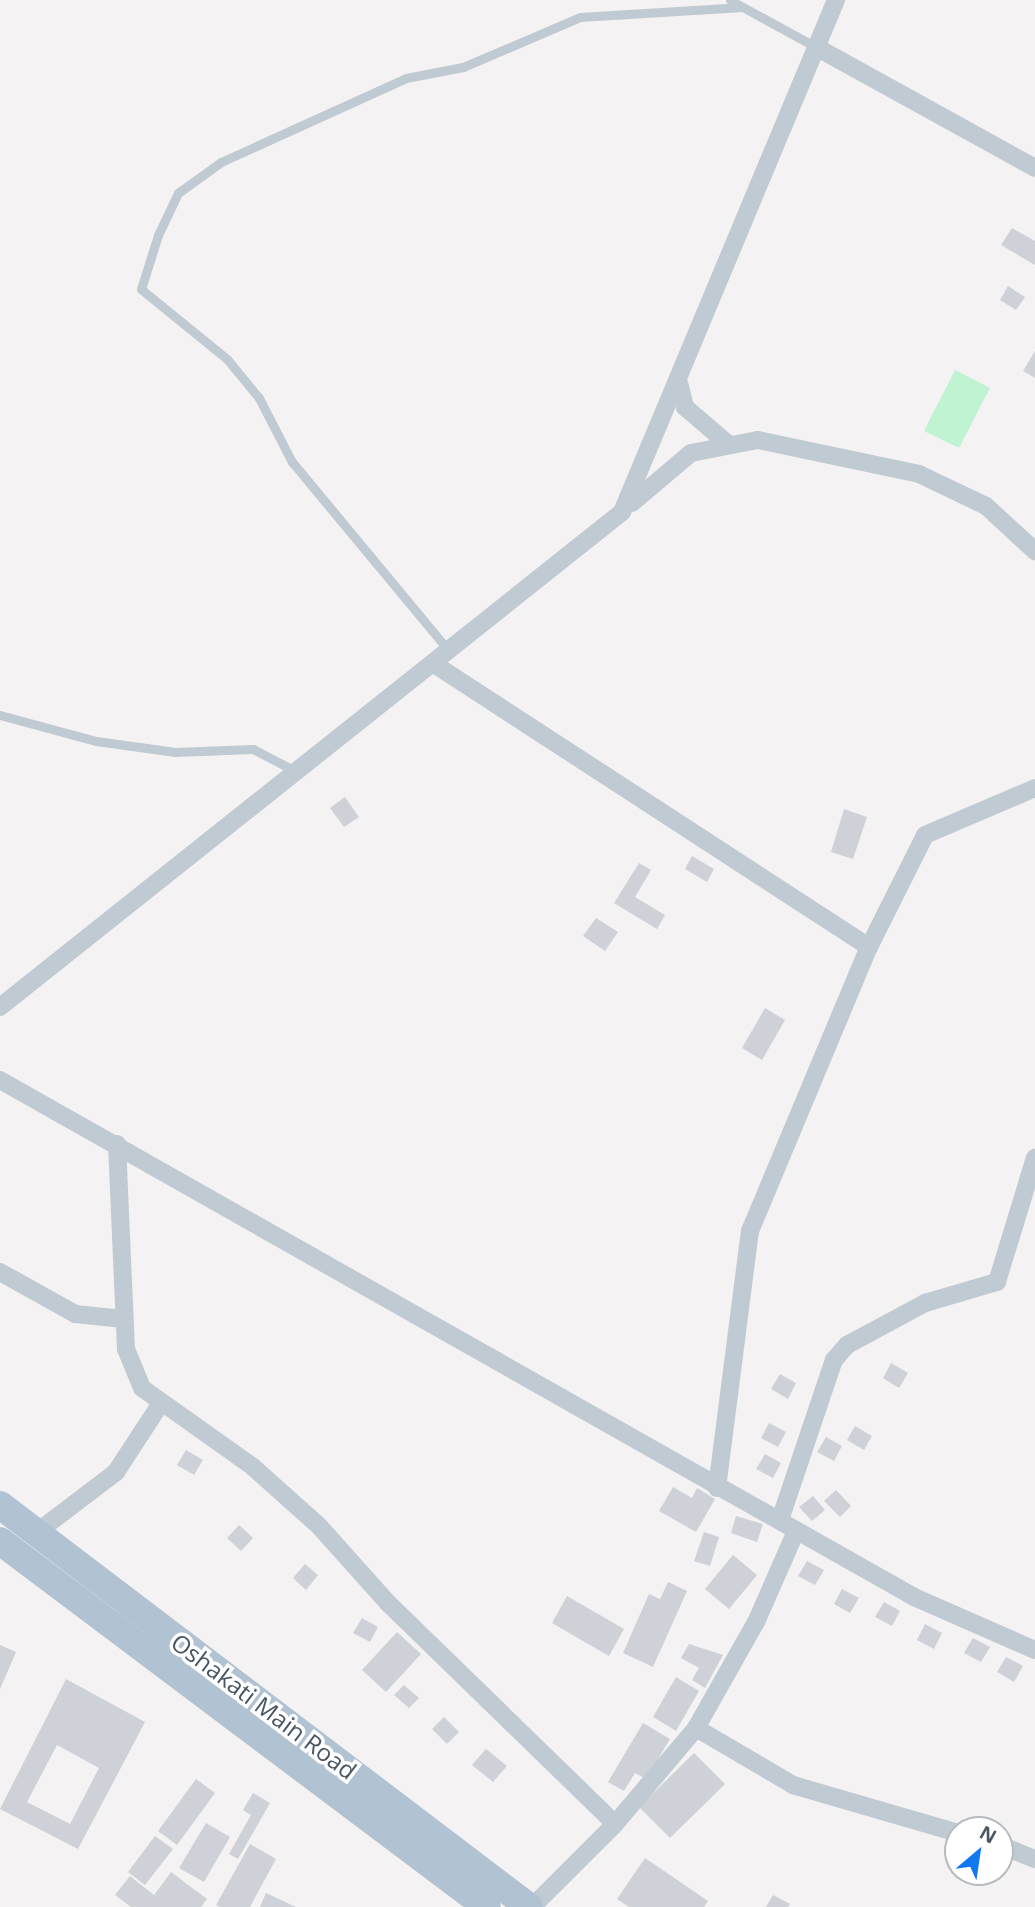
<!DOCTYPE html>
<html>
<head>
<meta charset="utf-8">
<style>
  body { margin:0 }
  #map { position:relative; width:1035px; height:1907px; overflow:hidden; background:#f4f2f2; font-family:"Open Sans",sans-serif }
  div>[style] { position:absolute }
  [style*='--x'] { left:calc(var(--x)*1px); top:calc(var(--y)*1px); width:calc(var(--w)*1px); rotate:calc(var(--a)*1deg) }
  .green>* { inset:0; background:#c0f3d2 }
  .building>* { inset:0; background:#ced1d7 }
  .service>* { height:9px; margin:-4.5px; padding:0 4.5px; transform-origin:4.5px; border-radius:4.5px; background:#c0cad2 }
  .minor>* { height:18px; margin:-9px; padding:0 9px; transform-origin:9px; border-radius:9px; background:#c0cad2 }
  .primary>* { height:28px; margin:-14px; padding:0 14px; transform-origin:14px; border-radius:14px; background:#b1c2d2 }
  span { translate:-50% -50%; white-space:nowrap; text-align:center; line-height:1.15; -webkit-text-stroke:7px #fff; paint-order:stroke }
  .street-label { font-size:24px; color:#495661 }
  .north { position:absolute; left:944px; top:1816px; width:70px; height:70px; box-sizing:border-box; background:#fff; border:2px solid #b6bbc0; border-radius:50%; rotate:29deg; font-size:19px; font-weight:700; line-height:28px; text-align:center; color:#495661 }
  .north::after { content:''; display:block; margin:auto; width:24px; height:32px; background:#1179f0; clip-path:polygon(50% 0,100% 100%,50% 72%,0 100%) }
</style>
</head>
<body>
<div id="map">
  <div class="green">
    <div style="clip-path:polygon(955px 370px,990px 388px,959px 448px,924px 431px)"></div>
  </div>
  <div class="building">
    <div style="clip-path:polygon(1012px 228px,1035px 241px,1035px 265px,1001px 245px)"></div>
    <div style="clip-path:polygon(1008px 286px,1025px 297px,1016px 310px,1000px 300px)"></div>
    <div style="clip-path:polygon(1035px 351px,1035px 378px,1023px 371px)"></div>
    <div style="clip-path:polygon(345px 797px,359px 817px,344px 827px,330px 808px)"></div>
    <div style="clip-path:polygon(844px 809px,867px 817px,853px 859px,831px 852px)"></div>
    <div style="clip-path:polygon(692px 856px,714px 869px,707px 882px,685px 869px)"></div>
    <div style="clip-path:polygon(639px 863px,651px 870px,635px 897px,665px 915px,657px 929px,614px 903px)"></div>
    <div style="clip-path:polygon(596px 918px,618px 932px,605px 951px,583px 936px)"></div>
    <div style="clip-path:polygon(765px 1008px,785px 1020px,762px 1060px,742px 1048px)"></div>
    <div style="clip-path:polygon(891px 1363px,908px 1373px,899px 1388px,883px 1378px)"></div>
    <div style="clip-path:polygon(780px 1374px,796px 1383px,788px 1399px,771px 1389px)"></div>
    <div style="clip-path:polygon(769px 1423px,786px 1432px,778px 1447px,761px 1438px)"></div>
    <div style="clip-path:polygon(855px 1426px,872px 1436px,864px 1450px,847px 1440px)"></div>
    <div style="clip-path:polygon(826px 1437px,842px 1446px,834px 1461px,817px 1452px)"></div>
    <div style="clip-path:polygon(186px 1450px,203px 1460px,194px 1475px,177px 1465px)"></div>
    <div style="clip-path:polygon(765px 1454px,781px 1463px,773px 1478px,756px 1469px)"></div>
    <div style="clip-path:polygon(673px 1487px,692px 1498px,697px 1488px,715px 1499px,696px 1532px,659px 1511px)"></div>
    <div style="clip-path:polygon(836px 1490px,851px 1506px,840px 1517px,824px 1501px)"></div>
    <div style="clip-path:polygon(813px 1496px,825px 1510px,812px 1521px,799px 1507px)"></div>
    <div style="clip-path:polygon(736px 1516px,763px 1524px,757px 1542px,731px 1533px)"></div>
    <div style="clip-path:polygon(239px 1525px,253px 1538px,241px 1551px,227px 1538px)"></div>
    <div style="clip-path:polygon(704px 1532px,719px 1537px,710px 1566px,694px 1561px)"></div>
    <div style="clip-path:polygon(733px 1555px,757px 1575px,729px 1609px,705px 1589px)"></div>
    <div style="clip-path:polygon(807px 1561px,824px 1570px,815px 1585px,798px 1576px)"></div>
    <div style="clip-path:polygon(305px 1564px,318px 1575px,306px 1590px,293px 1578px)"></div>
    <div style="clip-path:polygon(668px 1582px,687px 1591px,653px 1667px,623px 1653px,649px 1594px,660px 1599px)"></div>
    <div style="clip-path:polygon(842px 1589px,859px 1598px,850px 1613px,834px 1604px)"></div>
    <div style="clip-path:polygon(567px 1596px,624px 1629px,609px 1656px,552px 1623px)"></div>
    <div style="clip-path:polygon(884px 1602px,900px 1611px,892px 1626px,875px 1617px)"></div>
    <div style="clip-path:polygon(362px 1618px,378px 1627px,370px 1642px,353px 1633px)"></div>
    <div style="clip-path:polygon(925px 1624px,942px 1633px,934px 1649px,917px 1640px)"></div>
    <div style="clip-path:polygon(397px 1632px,421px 1654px,386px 1692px,362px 1670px)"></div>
    <div style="clip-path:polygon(973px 1638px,990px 1647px,981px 1662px,964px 1653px)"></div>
    <div style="clip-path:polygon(689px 1644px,723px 1655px,705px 1688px,692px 1680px,699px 1668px,681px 1658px)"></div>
    <div style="clip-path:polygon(0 1645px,16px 1652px,0 1689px)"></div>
    <div style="clip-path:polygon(1006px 1657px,1023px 1666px,1014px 1682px,997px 1672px)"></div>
    <div style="clip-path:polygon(676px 1677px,699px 1691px,676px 1731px,653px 1717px)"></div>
    <div style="clip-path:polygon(evenodd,66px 1679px,145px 1722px,78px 1849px,0 1809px,66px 1679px,57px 1745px,99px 1768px,70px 1824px,27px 1802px,57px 1745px)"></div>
    <div style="clip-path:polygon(404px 1685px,419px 1698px,409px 1708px,394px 1695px)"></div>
    <div style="clip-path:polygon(444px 1717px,459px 1732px,447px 1744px,432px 1729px)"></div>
    <div style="clip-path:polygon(643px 1723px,670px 1739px,646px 1779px,635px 1773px,624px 1791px,608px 1782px)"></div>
    <div style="clip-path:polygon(486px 1749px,507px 1766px,493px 1782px,472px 1765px)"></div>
    <div style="clip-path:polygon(694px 1753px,725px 1784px,670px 1838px,639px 1807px)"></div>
    <div style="clip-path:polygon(196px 1779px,215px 1793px,177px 1845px,158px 1831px)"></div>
    <div style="clip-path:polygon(253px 1793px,270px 1803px,238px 1859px,229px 1854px,251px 1815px,243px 1810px)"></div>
    <div style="clip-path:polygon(206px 1823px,230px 1837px,204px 1882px,179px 1868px)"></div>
    <div style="clip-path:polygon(155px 1836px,173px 1849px,145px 1885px,128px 1872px)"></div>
    <div style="clip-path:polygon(250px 1844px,276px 1859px,250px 1907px,220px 1907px,216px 1905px)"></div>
    <div style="clip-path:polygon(645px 1858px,708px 1901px,704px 1907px,629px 1907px,617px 1899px)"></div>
    <div style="clip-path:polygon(171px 1872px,207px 1899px,201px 1907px,131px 1907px,115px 1895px,130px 1876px,154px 1895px)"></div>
    <div style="clip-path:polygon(266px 1893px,296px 1907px,260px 1907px)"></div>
    <div style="clip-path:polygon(773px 1895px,790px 1904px,788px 1907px,766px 1907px)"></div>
  </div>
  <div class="service">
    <div style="--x:730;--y:0;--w:98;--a:28.7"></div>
    <div style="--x:449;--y:651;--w:246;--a:-129.7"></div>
    <div style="--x:292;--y:462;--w:72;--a:-117.3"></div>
    <div style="--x:259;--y:398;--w:50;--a:-129.4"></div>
    <div style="--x:227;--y:359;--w:111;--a:-140.9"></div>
    <div style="--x:141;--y:289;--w:57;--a:-72.5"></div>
    <div style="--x:158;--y:235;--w:47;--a:-64.5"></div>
    <div style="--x:178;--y:193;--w:53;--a:-35.8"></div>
    <div style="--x:221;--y:162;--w:203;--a:-24.4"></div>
    <div style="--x:406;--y:78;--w:58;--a:-10.9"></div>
    <div style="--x:463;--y:67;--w:127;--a:-23.1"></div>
    <div style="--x:580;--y:17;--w:163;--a:-3.5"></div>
    <div style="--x:0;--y:715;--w:99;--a:15.2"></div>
    <div style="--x:96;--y:741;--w:80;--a:7.9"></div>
    <div style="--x:175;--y:752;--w:78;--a:-2.2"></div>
    <div style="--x:253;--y:749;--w:47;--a:27.6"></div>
  </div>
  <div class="minor">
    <div style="--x:816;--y:47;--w:250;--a:28.9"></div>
    <div style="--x:679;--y:383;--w:25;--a:76"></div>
    <div style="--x:685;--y:407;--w:58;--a:40.8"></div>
    <div style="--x:632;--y:503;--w:77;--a:-40.3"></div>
    <div style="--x:691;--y:453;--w:68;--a:-11"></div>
    <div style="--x:758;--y:440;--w:165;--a:11.9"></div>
    <div style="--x:919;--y:474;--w:74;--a:25.5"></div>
    <div style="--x:986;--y:506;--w:67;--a:42.6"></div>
    <div style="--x:434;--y:664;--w:519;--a:33.05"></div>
    <div style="--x:0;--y:1007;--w:795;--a:-38.51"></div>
    <div style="--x:622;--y:512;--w:555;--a:-67.32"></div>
    <div style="--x:0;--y:1080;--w:1050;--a:29.49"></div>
    <div style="--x:914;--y:1597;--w:132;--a:23.7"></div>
    <div style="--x:117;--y:1144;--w:205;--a:87.5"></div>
    <div style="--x:126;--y:1349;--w:42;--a:67.7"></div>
    <div style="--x:142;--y:1388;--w:136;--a:35.4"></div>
    <div style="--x:253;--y:1467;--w:89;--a:41.8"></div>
    <div style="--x:319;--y:1526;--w:105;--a:48.1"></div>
    <div style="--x:389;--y:1604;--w:315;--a:44.2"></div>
    <div style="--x:0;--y:1272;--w:86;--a:29.2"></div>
    <div style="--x:75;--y:1314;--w:49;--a:5.8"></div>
    <div style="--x:717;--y:1488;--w:259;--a:-82.7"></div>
    <div style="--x:750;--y:1231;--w:308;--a:-67.3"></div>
    <div style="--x:869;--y:947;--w:125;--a:-63.4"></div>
    <div style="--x:925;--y:835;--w:120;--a:-23.1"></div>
    <div style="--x:780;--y:1520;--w:169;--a:-71.4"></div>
    <div style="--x:834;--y:1360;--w:20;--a:-49"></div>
    <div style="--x:847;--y:1345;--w:89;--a:-28.3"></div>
    <div style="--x:925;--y:1303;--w:75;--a:-16.3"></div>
    <div style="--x:997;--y:1282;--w:130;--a:-73"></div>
    <div style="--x:36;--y:1533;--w:101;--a:-37.3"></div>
    <div style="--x:116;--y:1472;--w:82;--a:-56.9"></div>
    <div style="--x:696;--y:1728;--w:113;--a:30.4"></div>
    <div style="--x:793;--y:1785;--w:172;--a:16.2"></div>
    <div style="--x:1000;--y:1845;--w:38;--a:22"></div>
    <div style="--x:532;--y:1907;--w:117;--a:-45"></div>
    <div style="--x:615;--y:1824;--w:126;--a:-49.8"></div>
    <div style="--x:696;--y:1728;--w:124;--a:-60.5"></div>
    <div style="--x:757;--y:1620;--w:97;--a:-66.3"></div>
  </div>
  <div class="primary">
    <div style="--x:0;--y:1505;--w:664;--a:37.23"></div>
    <div style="--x:0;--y:1541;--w:609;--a:36.93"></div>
  </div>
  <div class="street-label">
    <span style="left:264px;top:1706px;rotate:37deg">Oshakati Main Road</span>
  </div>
  <div class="north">N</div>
</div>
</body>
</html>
